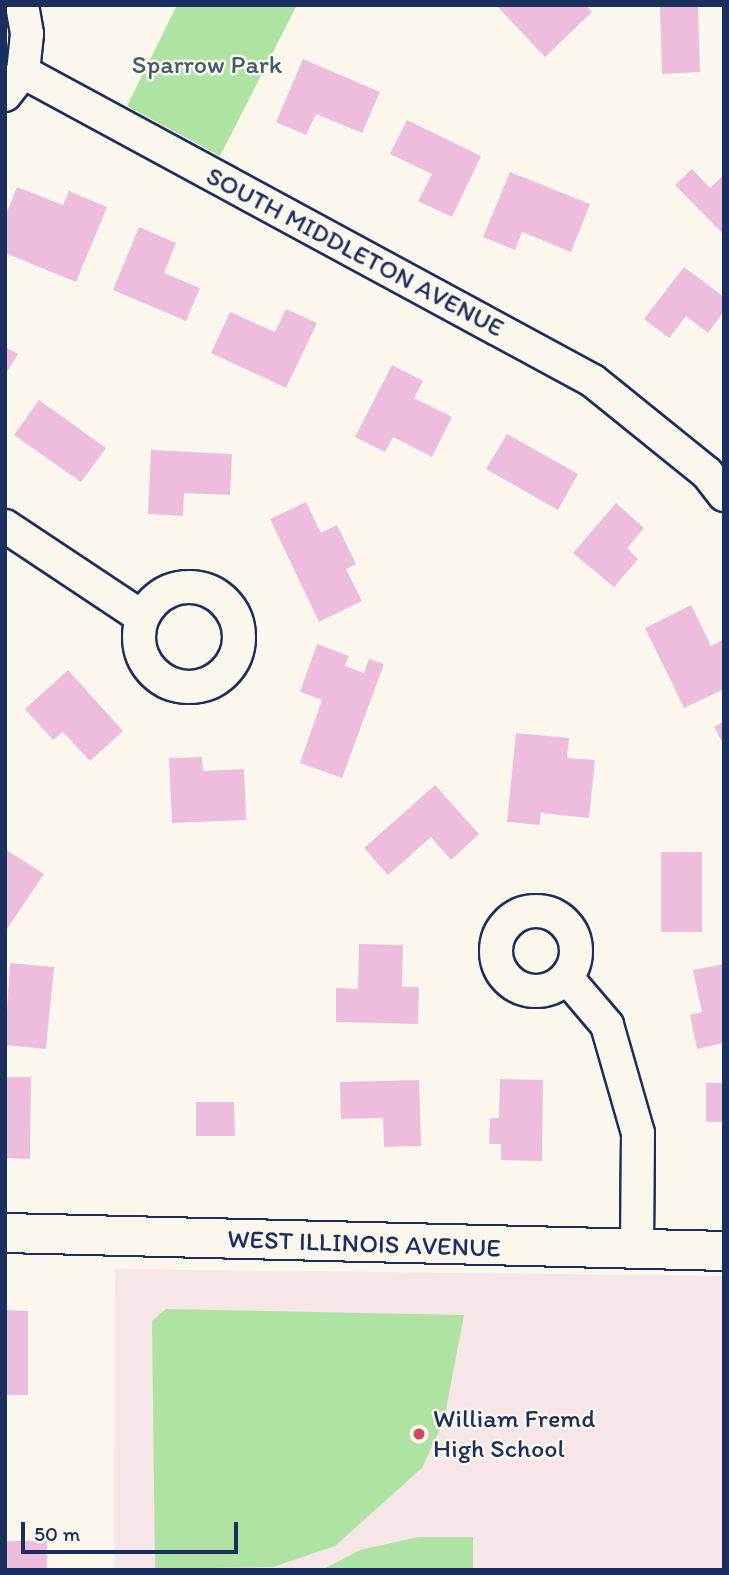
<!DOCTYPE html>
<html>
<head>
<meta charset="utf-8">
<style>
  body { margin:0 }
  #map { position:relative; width:729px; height:1575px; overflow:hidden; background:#fbf7ec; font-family:Itim,sans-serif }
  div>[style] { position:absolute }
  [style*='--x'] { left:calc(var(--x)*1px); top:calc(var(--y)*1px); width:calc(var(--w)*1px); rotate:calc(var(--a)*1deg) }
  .built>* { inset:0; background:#f7e6e8 }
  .green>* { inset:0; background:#afe3a4 }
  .building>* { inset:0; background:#eebddd }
  .roads { filter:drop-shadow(2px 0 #1b2f5e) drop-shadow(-2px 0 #1b2f5e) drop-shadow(0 2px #1b2f5e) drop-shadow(0 -2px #1b2f5e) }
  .minor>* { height:32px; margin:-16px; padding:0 16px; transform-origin:16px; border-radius:16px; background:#fbf7ec }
  .minor>.ring { margin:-16px; padding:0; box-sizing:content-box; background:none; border:32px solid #fbf7ec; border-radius:50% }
  .secondary>* { height:38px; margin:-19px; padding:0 19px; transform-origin:19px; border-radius:19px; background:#fbf7ec }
  .dots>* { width:19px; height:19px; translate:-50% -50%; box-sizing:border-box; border:4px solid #fbf7ec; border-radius:50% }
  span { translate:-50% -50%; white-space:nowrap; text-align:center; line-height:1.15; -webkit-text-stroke:5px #fbf7ec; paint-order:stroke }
  .park-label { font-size:26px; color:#405c70 }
  .street-label { font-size:26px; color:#1b2f5e }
  .poi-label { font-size:26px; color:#1b2f5e }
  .left { translate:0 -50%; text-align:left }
  .frame { position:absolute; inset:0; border:7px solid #1b2f5e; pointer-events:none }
  .scale { position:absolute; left:21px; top:1522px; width:217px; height:32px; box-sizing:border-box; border:4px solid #1b2f5e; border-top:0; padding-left:9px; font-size:21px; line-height:24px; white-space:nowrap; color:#1b2f5e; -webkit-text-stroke:5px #fbf7ec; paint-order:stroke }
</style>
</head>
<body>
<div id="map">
  <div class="built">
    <div style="clip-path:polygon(115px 1269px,724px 1276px,724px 1570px,114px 1570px)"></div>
  </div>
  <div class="green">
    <div style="clip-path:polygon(177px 5px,297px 5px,220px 156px,127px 106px)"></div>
    <div style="clip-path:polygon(166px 1309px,464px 1315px,444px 1420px,422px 1468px,335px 1546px,273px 1567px,155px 1569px,152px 1321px)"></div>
    <div style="clip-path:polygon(418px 1537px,473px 1537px,473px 1570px,322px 1570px,360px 1550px)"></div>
  </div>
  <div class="building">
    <div style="clip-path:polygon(496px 5px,586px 5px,592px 12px,545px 57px)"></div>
    <div style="clip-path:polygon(698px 5px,700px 72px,662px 74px,660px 7px)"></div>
    <div style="clip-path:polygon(303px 59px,380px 92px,362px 133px,316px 114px,306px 135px,276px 122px)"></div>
    <div style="clip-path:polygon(407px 120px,481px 156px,452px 217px,418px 201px,432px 174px,390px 154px)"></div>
    <div style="clip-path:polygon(692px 169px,710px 188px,724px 175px,724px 235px,675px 185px)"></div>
    <div style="clip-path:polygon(510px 172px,590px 204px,571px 252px,522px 232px,515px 250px,483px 237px)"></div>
    <div style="clip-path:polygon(17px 187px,63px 205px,69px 191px,107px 207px,76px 282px,5px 253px,5px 217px)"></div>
    <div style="clip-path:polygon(139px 227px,176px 243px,164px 273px,200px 288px,186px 321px,113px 290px)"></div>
    <div style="clip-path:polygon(684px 267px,724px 297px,724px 311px,708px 333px,686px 316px,669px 338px,644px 319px)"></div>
    <div style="clip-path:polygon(286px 309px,317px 323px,286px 388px,211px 353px,230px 312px,275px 332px)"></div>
    <div style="clip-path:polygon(5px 347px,18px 354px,5px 375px)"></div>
    <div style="clip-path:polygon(392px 365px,423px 381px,414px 398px,452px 417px,432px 457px,393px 437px,385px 452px,355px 437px)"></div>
    <div style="clip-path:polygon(39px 400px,106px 448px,81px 482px,14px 435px)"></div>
    <div style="clip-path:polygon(507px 434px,578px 474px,558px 510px,486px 469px)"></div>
    <div style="clip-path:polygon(151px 450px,232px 454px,230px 495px,184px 493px,183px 516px,148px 514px)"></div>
    <div style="clip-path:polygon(306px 502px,321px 533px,337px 525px,356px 564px,346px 569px,362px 601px,319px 622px,270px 519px)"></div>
    <div style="clip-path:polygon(616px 503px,644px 528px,627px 548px,638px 559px,614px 587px,573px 553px)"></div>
    <div style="clip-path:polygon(691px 605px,711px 646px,724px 639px,724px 689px,684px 708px,645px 628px)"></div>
    <div style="clip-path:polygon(317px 644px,349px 656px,345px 666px,364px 673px,369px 659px,384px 664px,342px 778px,300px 763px,322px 700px,300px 692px)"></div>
    <div style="clip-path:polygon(68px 670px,123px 731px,90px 761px,63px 732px,53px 740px,25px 709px)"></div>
    <div style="clip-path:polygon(724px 721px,724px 745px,714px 727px)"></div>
    <div style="clip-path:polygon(516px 733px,569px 738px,567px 758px,595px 760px,589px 818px,541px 813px,540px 825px,507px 822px)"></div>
    <div style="clip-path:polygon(202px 757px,203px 771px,244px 769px,246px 820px,172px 823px,169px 758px)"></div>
    <div style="clip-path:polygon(435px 785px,479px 834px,451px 860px,431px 837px,388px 875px,364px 848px)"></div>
    <div style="clip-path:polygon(5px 849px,44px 874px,5px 932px)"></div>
    <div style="clip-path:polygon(661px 852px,702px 852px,702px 932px,661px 932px)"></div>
    <div style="clip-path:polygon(359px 944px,403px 945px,402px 987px,419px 987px,418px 1024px,336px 1022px,336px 988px,358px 989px)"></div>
    <div style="clip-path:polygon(10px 963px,54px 967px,46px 1049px,5px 1045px)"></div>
    <div style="clip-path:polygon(724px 964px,724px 1043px,697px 1049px,690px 1015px,702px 1012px,693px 970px)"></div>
    <div style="clip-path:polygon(5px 1077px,31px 1077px,30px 1159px,5px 1158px)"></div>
    <div style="clip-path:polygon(500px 1079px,543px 1080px,542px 1161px,501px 1160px,501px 1144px,489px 1144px,490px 1118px,499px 1118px)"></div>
    <div style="clip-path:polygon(419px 1080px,421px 1146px,384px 1147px,383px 1118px,341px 1119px,340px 1082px)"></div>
    <div style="clip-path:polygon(706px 1083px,724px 1083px,724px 1122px,706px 1122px)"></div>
    <div style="clip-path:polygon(196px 1102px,234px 1102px,235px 1136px,196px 1136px)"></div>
    <div style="clip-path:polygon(5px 1310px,28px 1311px,28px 1395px,5px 1395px)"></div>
    <div style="clip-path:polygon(5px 1541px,47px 1541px,47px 1570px,5px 1570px)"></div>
  </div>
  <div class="roads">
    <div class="minor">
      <div style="--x:22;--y:5;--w:29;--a:80"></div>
      <div style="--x:27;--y:34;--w:38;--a:96"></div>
      <div style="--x:23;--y:72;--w:648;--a:28.46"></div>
      <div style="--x:593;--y:381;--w:146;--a:38.9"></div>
      <div style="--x:707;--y:473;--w:28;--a:52"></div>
      <div style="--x:5;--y:95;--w:29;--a:-52"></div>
      <div style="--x:5;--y:526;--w:164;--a:33.6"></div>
      <div class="ring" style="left:139px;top:587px;width:68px;height:68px"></div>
      <div class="ring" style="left:496px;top:911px;width:48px;height:48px"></div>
      <div style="--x:567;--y:978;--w:62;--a:49.6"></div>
      <div style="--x:607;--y:1025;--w:112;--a:74"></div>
      <div style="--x:638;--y:1133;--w:119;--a:90.5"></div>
    </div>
    <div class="secondary">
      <div style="--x:5;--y:1233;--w:719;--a:1.43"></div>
    </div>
  </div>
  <div class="dots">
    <div style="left:419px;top:1434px;background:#d1495b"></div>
  </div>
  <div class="park-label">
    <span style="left:207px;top:65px">Sparrow Park</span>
  </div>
  <div class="street-label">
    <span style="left:355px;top:252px;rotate:28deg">SOUTH MIDDLETON AVENUE</span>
    <span style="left:364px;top:1244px;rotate:2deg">WEST ILLINOIS AVENUE</span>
  </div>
  <div class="poi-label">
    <span class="left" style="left:433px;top:1434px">William Fremd<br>High School</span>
  </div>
  <div class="frame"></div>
  <div class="scale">50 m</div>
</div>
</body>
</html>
